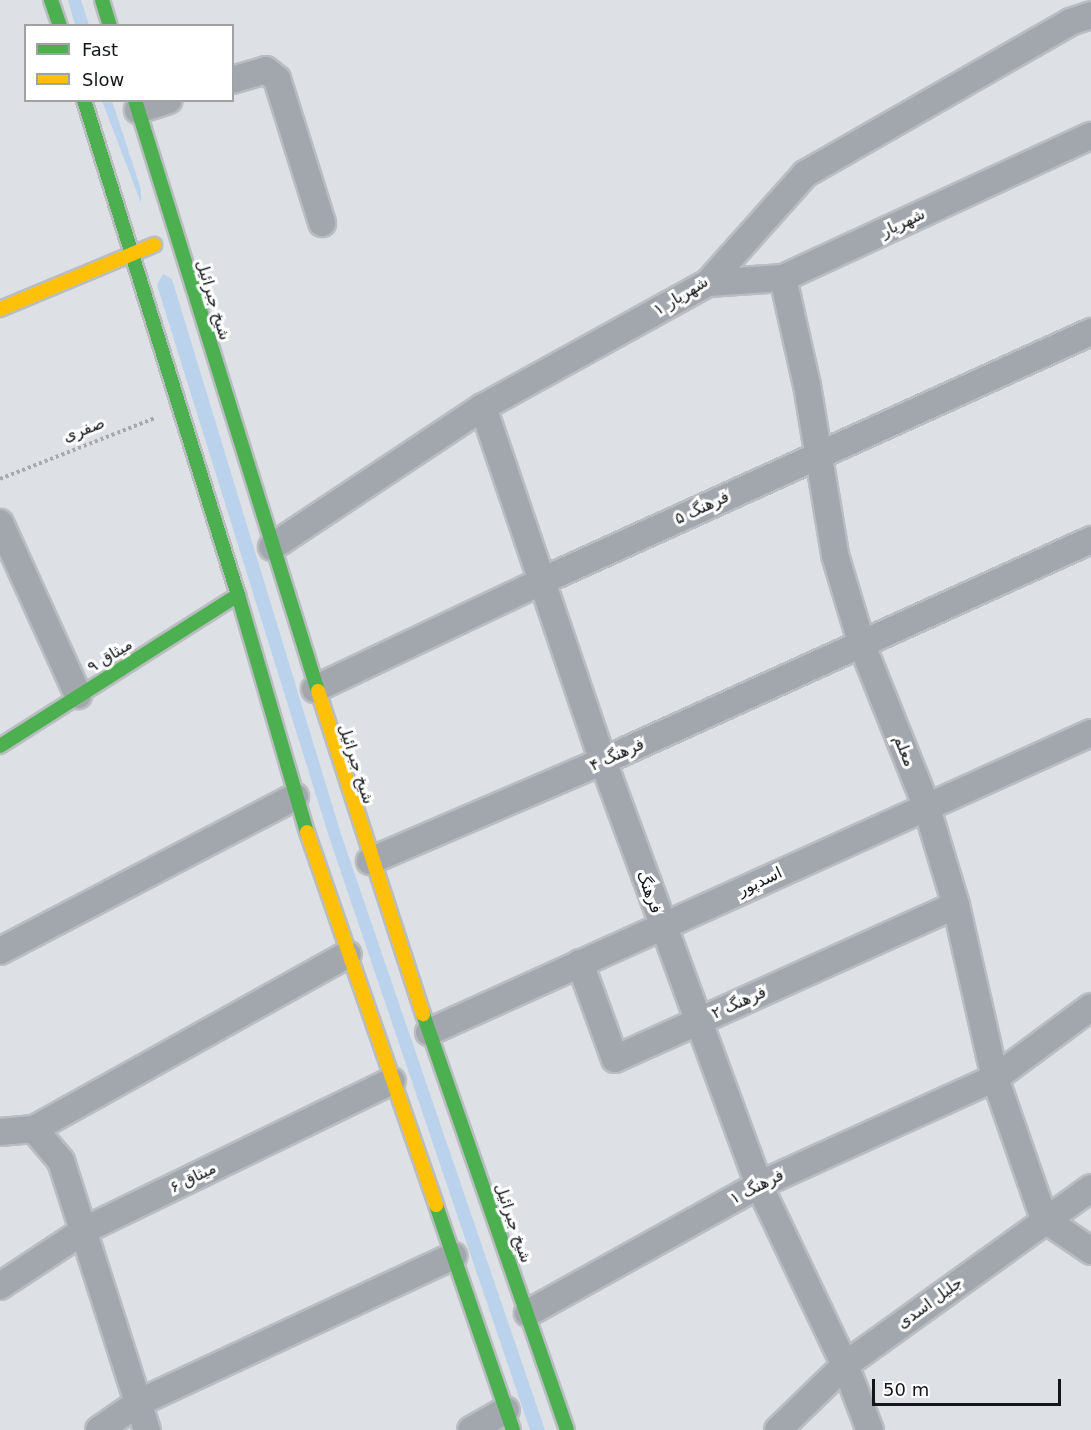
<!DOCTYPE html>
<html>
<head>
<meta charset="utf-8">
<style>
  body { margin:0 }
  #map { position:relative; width:1091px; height:1430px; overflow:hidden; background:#dde1e6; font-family:"DejaVu Sans",Cairo,sans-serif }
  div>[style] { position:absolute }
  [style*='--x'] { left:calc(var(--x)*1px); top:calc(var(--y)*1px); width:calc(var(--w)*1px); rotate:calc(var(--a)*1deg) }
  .green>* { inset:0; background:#bbd2ec }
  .path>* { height:4px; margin-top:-2px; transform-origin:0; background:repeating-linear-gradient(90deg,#a6aaaf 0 3px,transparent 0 6px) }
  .roads { filter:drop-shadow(2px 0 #babdc0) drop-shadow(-2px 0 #babdc0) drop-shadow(0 2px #babdc0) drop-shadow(0 -2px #babdc0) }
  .street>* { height:26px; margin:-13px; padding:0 13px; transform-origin:13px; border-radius:13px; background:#a2a6ad }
  .fast>* { height:14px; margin:-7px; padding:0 7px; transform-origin:7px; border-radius:7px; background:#4caf50 }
  .slow>* { height:14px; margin:-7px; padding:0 7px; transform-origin:7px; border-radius:7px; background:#ffc107 }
  span { translate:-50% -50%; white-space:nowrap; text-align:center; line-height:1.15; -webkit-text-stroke:6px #fff; paint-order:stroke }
  .street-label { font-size:16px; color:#14171a }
  .legend { position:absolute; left:24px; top:24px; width:210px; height:78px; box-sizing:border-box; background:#fff; border:2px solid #a1a2a3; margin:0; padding:8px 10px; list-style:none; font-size:18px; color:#14171a }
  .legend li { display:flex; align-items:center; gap:12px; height:30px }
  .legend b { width:30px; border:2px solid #a1a2a3 }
  .scale { position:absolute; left:872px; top:1379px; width:189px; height:27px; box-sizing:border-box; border:3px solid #14171a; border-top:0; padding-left:8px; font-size:18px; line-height:21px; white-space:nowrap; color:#14171a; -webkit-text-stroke:4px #fff; paint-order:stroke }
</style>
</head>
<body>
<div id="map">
  <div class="green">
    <div style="clip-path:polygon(68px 0,81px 0,89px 25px,75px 25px)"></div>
    <div style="clip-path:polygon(102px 101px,112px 101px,141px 189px,141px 203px)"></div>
    <div style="clip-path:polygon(163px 274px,172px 279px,341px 834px,545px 1430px,530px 1430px,329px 837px,157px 285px)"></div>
  </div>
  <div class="path">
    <div style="--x:0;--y:479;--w:167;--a:-21.5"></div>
  </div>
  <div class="roads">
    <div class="street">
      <div style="--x:232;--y:80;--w:35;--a:-16"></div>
      <div style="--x:266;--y:70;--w:14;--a:39"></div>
      <div style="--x:277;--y:79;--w:151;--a:72.6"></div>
      <div style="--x:138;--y:110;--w:32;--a:-18"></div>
      <div style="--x:783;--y:278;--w:110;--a:77.4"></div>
      <div style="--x:807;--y:385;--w:172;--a:80.6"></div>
      <div style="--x:835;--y:555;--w:94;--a:73.3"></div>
      <div style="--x:862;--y:645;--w:172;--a:68.2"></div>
      <div style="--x:926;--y:805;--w:104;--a:73.3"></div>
      <div style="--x:956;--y:905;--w:177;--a:77.3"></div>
      <div style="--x:995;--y:1078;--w:149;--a:70.8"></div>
      <div style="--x:1044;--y:1219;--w:57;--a:34.2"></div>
      <div style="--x:708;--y:283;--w:75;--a:-3.8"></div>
      <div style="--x:783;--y:278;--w:339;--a:-24.8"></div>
      <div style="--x:483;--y:407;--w:374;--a:71.3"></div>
      <div style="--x:603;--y:761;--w:452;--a:69.8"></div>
      <div style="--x:759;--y:1185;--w:199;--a:64.5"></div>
      <div style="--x:845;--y:1365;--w:70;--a:69"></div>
      <div style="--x:0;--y:523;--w:189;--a:65.6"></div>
      <div style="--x:272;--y:547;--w:253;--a:-33.6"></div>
      <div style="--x:483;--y:407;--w:257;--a:-28.9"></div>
      <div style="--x:708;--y:283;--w:146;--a:-48.3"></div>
      <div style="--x:805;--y:174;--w:305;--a:-29.8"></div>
      <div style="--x:1070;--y:22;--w:22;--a:-18"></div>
      <div style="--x:315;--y:689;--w:251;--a:-25.4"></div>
      <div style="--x:542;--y:581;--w:603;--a:-24.4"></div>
      <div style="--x:370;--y:861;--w:254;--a:-23.2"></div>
      <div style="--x:603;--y:761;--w:536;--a:-24.36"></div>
      <div style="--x:0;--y:951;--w:333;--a:-27.6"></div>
      <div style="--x:580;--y:963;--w:102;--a:70"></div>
      <div style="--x:615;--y:1059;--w:374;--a:-24.3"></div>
      <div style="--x:429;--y:1032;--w:726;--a:-24.31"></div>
      <div style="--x:34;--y:1129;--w:359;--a:-29.1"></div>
      <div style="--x:0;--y:1132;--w:34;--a:-5"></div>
      <div style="--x:34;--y:1129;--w:42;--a:49.8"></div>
      <div style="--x:61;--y:1161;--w:282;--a:72.3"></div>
      <div style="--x:0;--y:1286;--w:102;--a:-33.4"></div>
      <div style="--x:85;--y:1230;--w:341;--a:-25.9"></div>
      <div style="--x:528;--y:1313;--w:264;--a:-29"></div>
      <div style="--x:759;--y:1185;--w:259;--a:-24.4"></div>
      <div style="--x:995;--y:1078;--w:119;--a:-36.5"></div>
      <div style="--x:99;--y:1430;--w:47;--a:-34.7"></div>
      <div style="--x:138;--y:1403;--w:348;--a:-25"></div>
      <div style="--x:471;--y:1430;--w:40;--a:-29.7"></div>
      <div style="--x:778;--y:1430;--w:93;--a:-44.1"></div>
      <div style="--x:845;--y:1365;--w:303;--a:-35.7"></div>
    </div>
    <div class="fast">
      <div style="--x:51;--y:0;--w:28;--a:71"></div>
      <div style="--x:102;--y:0;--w:27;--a:73"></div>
      <div style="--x:84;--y:100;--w:518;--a:72.72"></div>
      <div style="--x:238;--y:595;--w:247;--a:73.8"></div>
      <div style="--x:135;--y:100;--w:619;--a:72.8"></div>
      <div style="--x:0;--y:746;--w:282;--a:-32.4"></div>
      <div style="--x:423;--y:1014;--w:440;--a:70.9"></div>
      <div style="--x:436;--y:1205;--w:238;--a:71.1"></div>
    </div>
    <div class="slow">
      <div style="--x:0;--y:309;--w:167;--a:-22.6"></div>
      <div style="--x:318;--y:691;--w:340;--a:72"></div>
      <div style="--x:307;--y:832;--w:395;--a:70.9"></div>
    </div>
  </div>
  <div class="street-label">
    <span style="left:903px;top:223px;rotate:-25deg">شهریار</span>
    <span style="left:681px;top:296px;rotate:-31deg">شهریار ۱</span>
    <span style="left:213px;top:300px;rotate:73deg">شیخ جبرائیل</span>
    <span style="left:84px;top:430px;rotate:-21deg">صفری</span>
    <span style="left:702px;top:508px;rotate:-25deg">فرهنگ ۵</span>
    <span style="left:110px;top:656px;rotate:-32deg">میثاق ۹</span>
    <span style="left:904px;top:751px;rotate:68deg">معلم</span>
    <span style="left:617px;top:755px;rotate:-24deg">فرهنگ ۴</span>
    <span style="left:356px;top:764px;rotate:72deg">شیخ جبرائیل</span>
    <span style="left:760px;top:882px;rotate:-25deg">اسدپور</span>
    <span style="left:649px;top:892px;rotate:70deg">فرهنگ</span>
    <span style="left:739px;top:1003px;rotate:-24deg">فرهنگ ۲</span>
    <span style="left:193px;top:1178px;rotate:-26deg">میثاق ۶</span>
    <span style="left:757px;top:1187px;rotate:-27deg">فرهنگ ۱</span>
    <span style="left:513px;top:1223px;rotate:71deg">شیخ جبرائیل</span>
    <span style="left:930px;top:1303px;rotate:-36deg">جلیل اسدی</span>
  </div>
  <ul class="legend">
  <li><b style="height:8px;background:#4caf50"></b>Fast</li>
  <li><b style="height:8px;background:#ffc107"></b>Slow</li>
  </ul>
  <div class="scale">50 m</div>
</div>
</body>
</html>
